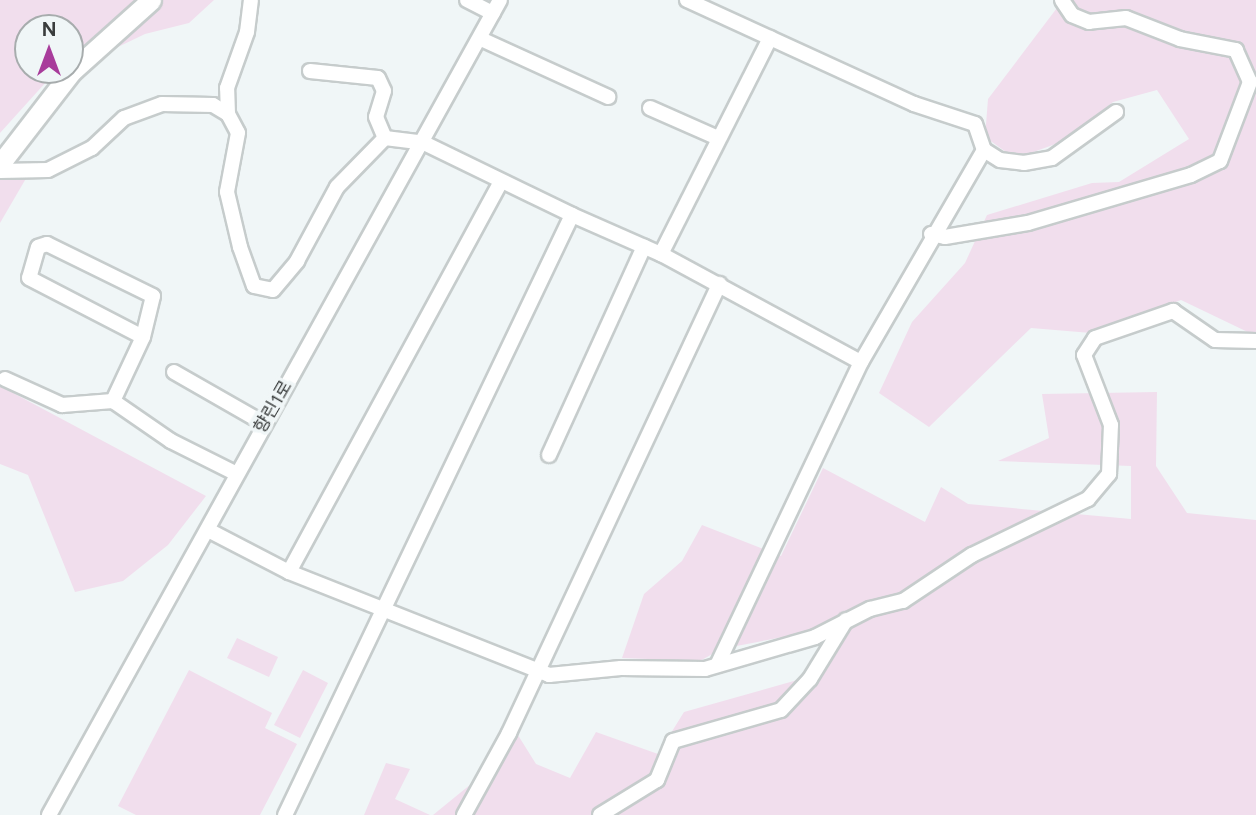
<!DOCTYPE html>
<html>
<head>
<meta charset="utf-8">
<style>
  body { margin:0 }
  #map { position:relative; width:1256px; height:815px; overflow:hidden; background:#f0f6f7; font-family:Figtree,"Noto Sans KR",sans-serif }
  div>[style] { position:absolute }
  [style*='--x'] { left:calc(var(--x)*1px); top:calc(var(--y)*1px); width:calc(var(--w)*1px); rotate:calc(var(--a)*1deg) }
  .green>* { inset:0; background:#f1deed }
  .roads { filter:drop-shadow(2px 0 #c6cccc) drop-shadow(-2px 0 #c6cccc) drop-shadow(0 2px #c6cccc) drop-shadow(0 -2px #c6cccc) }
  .street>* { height:14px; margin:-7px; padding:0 7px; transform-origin:7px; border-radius:7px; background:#fff }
  .secondary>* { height:19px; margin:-9.5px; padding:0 9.5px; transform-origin:9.5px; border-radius:9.5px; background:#fff }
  span { translate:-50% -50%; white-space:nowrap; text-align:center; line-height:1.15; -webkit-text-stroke:7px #f0f6f7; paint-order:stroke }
  .street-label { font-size:18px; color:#3a3d3d }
  .north { position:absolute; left:14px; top:14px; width:70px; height:70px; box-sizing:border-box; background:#f0f6f7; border:2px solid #a7acad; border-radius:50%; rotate:0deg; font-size:19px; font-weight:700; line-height:28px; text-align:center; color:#3a3d3d }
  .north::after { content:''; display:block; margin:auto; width:24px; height:32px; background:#a83c9b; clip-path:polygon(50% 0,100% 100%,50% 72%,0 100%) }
</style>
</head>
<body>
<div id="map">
  <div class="green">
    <div style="clip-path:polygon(evenodd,0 0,214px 0,189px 23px,145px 34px,47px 81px,0 133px,0 0,28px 28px,70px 28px,70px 70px,28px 70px,28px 28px)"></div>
    <div style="clip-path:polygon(1063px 0,1256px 0,1256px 336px,1181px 300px,1091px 333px,1031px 328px,929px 427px,879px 393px,912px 322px,965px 263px,987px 215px,1092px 183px,1119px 182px,1189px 139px,1157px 90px,1113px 102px,1061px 142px,1028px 154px,1006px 152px,985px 137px,988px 99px)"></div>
    <div style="clip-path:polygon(0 157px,28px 175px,0 223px)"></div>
    <div style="clip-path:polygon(0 386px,206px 496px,168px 545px,123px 581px,75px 592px,28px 475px,0 464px)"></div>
    <div style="clip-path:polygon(1157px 392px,1156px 466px,1187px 513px,1256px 520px,1256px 815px,433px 815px,471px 784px,511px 724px,536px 764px,570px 778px,596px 732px,658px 754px,684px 712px,822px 673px,851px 624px,721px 649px,700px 661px,622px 658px,644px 594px,682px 561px,702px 525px,781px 556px,823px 468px,925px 522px,941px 487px,968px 504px,1131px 519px,1131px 466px,998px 461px,1049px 438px,1042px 394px)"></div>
    <div style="clip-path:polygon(237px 638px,278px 657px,269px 677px,227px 658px)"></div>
    <div style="clip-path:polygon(189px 670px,272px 713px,265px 728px,297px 744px,260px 815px,136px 815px,118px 806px)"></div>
    <div style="clip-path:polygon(303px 670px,328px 683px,300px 738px,274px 725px)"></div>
    <div style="clip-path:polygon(386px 763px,410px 769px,395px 799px,430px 815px,364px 815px)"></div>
  </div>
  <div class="roads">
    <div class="street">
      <div style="--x:467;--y:0;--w:29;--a:27"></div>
      <div style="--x:687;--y:0;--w:250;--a:24.6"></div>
      <div style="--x:914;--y:104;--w:64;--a:18.2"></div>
      <div style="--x:975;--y:124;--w:28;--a:71"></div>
      <div style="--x:984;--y:150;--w:245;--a:120.1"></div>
      <div style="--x:861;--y:362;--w:335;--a:115.4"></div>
      <div style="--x:481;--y:39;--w:140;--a:24.5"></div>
      <div style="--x:310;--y:71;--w:68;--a:5.9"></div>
      <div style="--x:378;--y:78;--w:14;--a:65"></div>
      <div style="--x:384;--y:91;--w:27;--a:107"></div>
      <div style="--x:376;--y:117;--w:23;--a:67"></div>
      <div style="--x:650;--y:108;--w:74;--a:23.8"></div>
      <div style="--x:228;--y:114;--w:26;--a:-92"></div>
      <div style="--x:227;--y:88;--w:59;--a:-70.3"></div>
      <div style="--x:247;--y:32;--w:32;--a:-83"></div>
      <div style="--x:984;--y:150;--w:19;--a:32"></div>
      <div style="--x:1000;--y:160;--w:24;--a:7"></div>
      <div style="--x:1024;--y:163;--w:28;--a:-10"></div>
      <div style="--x:1052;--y:158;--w:79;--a:-35.7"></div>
      <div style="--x:0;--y:171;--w:48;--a:-1.2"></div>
      <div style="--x:48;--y:170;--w:49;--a:-26.6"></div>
      <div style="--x:92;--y:148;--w:44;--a:-43.2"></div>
      <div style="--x:124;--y:118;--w:40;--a:-20.2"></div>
      <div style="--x:162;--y:104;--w:51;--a:1.1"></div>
      <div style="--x:213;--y:105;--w:17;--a:31"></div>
      <div style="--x:228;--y:114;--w:21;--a:62"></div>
      <div style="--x:238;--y:133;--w:60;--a:100.6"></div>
      <div style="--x:227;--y:192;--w:57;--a:76.7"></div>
      <div style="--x:240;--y:247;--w:41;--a:70.3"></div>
      <div style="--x:254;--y:286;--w:19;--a:12"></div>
      <div style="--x:273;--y:290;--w:38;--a:-50"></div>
      <div style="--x:297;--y:261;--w:84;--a:-61.6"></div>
      <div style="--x:337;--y:187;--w:69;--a:-45.6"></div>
      <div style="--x:385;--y:138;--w:39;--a:7"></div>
      <div style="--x:424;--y:143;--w:165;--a:25.9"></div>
      <div style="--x:572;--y:215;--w:665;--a:115.56"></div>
      <div style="--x:572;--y:215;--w:97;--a:23.7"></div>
      <div style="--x:661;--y:254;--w:227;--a:28.4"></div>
      <div style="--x:931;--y:234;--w:14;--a:12"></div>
      <div style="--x:945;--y:237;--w:84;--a:-9.6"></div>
      <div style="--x:1028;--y:223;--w:170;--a:-16.4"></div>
      <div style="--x:1191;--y:175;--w:32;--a:-26"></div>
      <div style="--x:1220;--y:161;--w:85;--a:-69.2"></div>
      <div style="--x:1250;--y:82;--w:35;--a:-114"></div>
      <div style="--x:1236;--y:50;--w:57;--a:-168.9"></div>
      <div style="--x:1180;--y:39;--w:58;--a:-158.7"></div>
      <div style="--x:1126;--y:18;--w:37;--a:174"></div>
      <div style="--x:1089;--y:22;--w:18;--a:-158"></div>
      <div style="--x:1072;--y:15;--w:18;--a:-124"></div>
      <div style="--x:661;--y:254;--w:242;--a:-63.2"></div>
      <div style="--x:143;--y:337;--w:42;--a:-76.3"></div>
      <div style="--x:153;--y:296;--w:118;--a:-153.9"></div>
      <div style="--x:47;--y:244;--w:9;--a:162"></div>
      <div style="--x:38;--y:247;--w:32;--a:106"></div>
      <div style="--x:29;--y:278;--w:128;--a:27.4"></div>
      <div style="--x:143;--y:337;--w:71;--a:115.1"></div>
      <div style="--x:113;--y:401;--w:70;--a:34.6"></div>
      <div style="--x:171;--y:441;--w:72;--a:26.6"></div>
      <div style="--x:174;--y:372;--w:103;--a:29.8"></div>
      <div style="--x:5;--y:379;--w:63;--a:24.5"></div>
      <div style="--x:62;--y:405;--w:51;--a:-4.5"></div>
      <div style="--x:549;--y:455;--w:229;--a:-65.5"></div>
      <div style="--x:208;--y:530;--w:91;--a:27.4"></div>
      <div style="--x:289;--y:572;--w:280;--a:21.6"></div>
      <div style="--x:549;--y:675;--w:72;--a:-5.6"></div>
      <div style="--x:621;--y:668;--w:84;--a:0.7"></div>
      <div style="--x:705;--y:669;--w:115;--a:-16.2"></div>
      <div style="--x:815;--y:637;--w:62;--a:-27"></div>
      <div style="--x:870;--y:609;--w:34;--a:-14"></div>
      <div style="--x:903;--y:601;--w:83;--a:-33.7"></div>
      <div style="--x:972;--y:555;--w:129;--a:-25.8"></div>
      <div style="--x:1088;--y:499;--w:33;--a:-50"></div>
      <div style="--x:1109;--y:474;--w:49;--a:-87.7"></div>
      <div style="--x:1111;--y:425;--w:75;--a:-111.1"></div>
      <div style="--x:1084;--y:355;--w:20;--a:-57"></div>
      <div style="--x:1095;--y:338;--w:83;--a:-19.1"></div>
      <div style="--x:1173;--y:311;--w:51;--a:34.6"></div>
      <div style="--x:1215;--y:340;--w:41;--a:1.4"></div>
      <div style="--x:289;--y:572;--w:443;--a:-61.5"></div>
      <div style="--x:49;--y:815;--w:931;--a:-61.04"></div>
      <div style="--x:464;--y:815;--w:94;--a:-61.2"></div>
      <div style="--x:509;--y:733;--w:496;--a:-64.9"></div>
      <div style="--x:600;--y:815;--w:67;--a:-31.6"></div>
      <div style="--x:657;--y:780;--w:42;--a:-67.7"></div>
      <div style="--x:673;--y:741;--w:112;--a:-16"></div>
      <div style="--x:781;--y:710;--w:42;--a:-46.9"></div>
      <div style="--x:810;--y:679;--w:69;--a:-58.6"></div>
    </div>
    <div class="secondary">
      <div style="--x:0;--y:164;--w:118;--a:-52.3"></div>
      <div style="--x:72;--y:71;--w:106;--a:-41.9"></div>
    </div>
  </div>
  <div class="street-label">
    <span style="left:273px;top:407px;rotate:-60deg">향린1로</span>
  </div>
  <div class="north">N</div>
</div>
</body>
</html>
